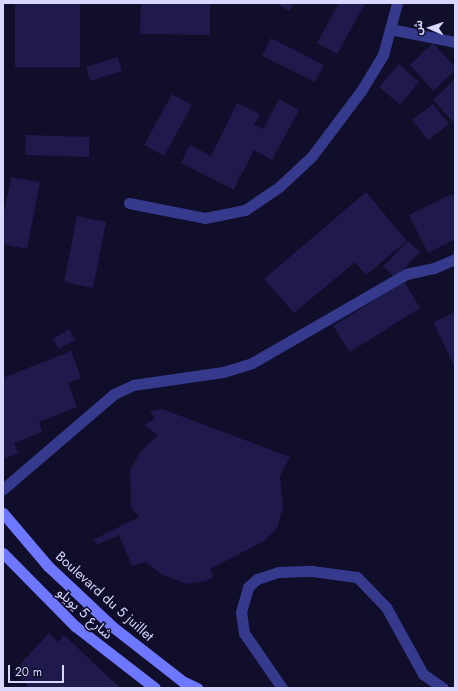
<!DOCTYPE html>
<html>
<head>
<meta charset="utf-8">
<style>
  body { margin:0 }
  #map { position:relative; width:458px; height:691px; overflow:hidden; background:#100e2a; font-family:Jost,"Noto Sans Arabic",sans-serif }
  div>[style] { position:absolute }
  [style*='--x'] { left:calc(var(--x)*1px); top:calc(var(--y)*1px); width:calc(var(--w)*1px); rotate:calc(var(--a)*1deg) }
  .building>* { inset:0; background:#1f194c }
  .service>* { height:11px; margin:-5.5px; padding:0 5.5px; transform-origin:5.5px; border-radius:5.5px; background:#353a8c }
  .minor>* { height:11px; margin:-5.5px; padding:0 5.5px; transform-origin:5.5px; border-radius:5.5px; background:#353a8c }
  .secondary>* { height:11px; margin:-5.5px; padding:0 5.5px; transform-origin:5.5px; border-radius:5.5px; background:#6e77ff }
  span { translate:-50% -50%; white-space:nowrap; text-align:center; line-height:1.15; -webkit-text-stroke:3px #100e2a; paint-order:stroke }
  .street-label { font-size:14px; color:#d8d7ff }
  .frame { position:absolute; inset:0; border:4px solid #d8d7ff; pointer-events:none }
  .north { position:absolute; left:410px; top:8px; width:40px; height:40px; -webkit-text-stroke:3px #100e2a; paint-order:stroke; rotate:272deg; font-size:11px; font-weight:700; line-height:16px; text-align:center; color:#d8d7ff }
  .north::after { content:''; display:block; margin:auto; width:14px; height:18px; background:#d8d7ff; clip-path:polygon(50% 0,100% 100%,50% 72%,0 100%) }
  .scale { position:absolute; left:8px; top:665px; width:56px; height:18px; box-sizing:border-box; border:2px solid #d8d7ff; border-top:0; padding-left:5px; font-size:12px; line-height:14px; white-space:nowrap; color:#d8d7ff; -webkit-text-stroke:3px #100e2a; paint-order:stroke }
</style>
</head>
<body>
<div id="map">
  <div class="building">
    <div style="clip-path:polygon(15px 3px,80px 3px,80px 67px,15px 67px)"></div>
    <div style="clip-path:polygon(141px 3px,210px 3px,210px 35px,140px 34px)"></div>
    <div style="clip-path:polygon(276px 3px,294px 3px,289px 11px)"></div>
    <div style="clip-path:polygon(339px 3px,365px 4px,337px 54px,317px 43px)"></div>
    <div style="clip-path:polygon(271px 38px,324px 65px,315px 82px,262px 56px)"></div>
    <div style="clip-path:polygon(433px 43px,455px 67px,455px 70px,433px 91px,410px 65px)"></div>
    <div style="clip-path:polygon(118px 57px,122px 71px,90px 81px,86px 67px)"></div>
    <div style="clip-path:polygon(399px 64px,419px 82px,400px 105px,379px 87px)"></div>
    <div style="clip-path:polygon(455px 79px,455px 122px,454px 123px,433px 100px)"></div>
    <div style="clip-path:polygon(172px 94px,192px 105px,164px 156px,144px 145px)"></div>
    <div style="clip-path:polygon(279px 99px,299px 110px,272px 160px,254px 150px,243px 172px,233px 167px,242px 172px,234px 190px,181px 163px,190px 145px,211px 156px,237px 103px,260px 114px,254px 125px,263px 129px)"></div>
    <div style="clip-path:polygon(433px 104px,449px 124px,428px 140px,412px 120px)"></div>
    <div style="clip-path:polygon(26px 135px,89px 137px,89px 157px,25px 155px)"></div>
    <div style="clip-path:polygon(11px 177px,40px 182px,27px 249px,3px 244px,3px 217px)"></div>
    <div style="clip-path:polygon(366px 192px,407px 241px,366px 275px,355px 262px,294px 313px,264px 279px)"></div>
    <div style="clip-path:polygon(452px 194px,455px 199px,455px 239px,428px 253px,409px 215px)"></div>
    <div style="clip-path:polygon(77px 216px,106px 222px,93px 288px,64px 282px)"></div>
    <div style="clip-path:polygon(408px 241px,420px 252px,395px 278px,383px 266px)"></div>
    <div style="clip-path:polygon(404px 281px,420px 308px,350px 352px,333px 326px)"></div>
    <div style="clip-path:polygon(455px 312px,455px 367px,433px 322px)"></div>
    <div style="clip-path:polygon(69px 329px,75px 340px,59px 349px,53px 339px)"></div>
    <div style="clip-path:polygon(71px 351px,81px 378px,68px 383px,77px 407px,39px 422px,42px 432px,14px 443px,18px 453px,3px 459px,3px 378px)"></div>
    <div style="clip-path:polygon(162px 409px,290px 457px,280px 476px,283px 507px,277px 528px,264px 541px,210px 569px,213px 577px,206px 581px,187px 584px,163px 575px,145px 562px,132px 566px,119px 535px,97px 545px,93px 540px,139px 517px,131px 507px,130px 469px,141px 451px,158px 435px,144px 425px,155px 419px,150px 411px)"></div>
    <div style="clip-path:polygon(49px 633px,58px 642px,64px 635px,120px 688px,30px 688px,13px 672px)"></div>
  </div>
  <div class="service">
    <div style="--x:282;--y:688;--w:67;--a:-124.6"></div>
    <div style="--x:244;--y:633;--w:21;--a:-98"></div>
    <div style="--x:241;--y:612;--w:26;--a:-74"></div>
    <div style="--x:248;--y:587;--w:12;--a:-42"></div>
    <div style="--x:257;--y:579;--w:23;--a:-18"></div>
    <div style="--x:279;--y:572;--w:33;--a:-2"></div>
    <div style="--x:312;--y:571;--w:45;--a:7.6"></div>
    <div style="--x:357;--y:577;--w:42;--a:46"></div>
    <div style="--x:386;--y:607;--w:77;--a:61.1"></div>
    <div style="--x:423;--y:674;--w:24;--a:35"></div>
  </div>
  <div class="minor">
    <div style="--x:390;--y:29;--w:66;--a:11.3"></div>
    <div style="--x:129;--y:203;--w:77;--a:11.2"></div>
    <div style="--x:205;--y:218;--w:41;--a:-11.3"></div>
    <div style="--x:245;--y:210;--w:41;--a:-34.1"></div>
    <div style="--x:279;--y:187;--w:45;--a:-43.2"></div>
    <div style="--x:312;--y:156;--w:81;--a:-53"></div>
    <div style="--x:361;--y:91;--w:42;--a:-58.6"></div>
    <div style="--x:383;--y:55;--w:54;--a:-74.9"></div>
    <div style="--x:3;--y:489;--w:146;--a:-40.6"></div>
    <div style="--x:114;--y:394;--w:21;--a:-25"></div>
    <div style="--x:133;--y:385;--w:91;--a:-8.2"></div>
    <div style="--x:223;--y:372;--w:30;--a:-17"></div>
    <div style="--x:252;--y:363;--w:178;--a:-30"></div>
    <div style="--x:406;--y:274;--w:29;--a:-12"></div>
    <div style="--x:434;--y:268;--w:23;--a:-23"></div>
  </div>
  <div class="secondary">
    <div style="--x:3;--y:513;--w:70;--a:49.7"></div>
    <div style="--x:48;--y:566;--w:89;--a:43.2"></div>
    <div style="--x:113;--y:627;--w:88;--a:38"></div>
    <div style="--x:182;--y:681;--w:17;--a:25"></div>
    <div style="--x:3;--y:553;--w:103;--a:45.4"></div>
    <div style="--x:75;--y:626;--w:101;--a:37.8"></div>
  </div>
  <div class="street-label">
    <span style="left:105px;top:596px;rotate:42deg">Boulevard du 5 juillet</span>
    <span style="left:85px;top:613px;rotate:42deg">شارع 5 يويلو</span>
  </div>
  <div class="frame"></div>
  <div class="north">ش</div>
  <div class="scale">20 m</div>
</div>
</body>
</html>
